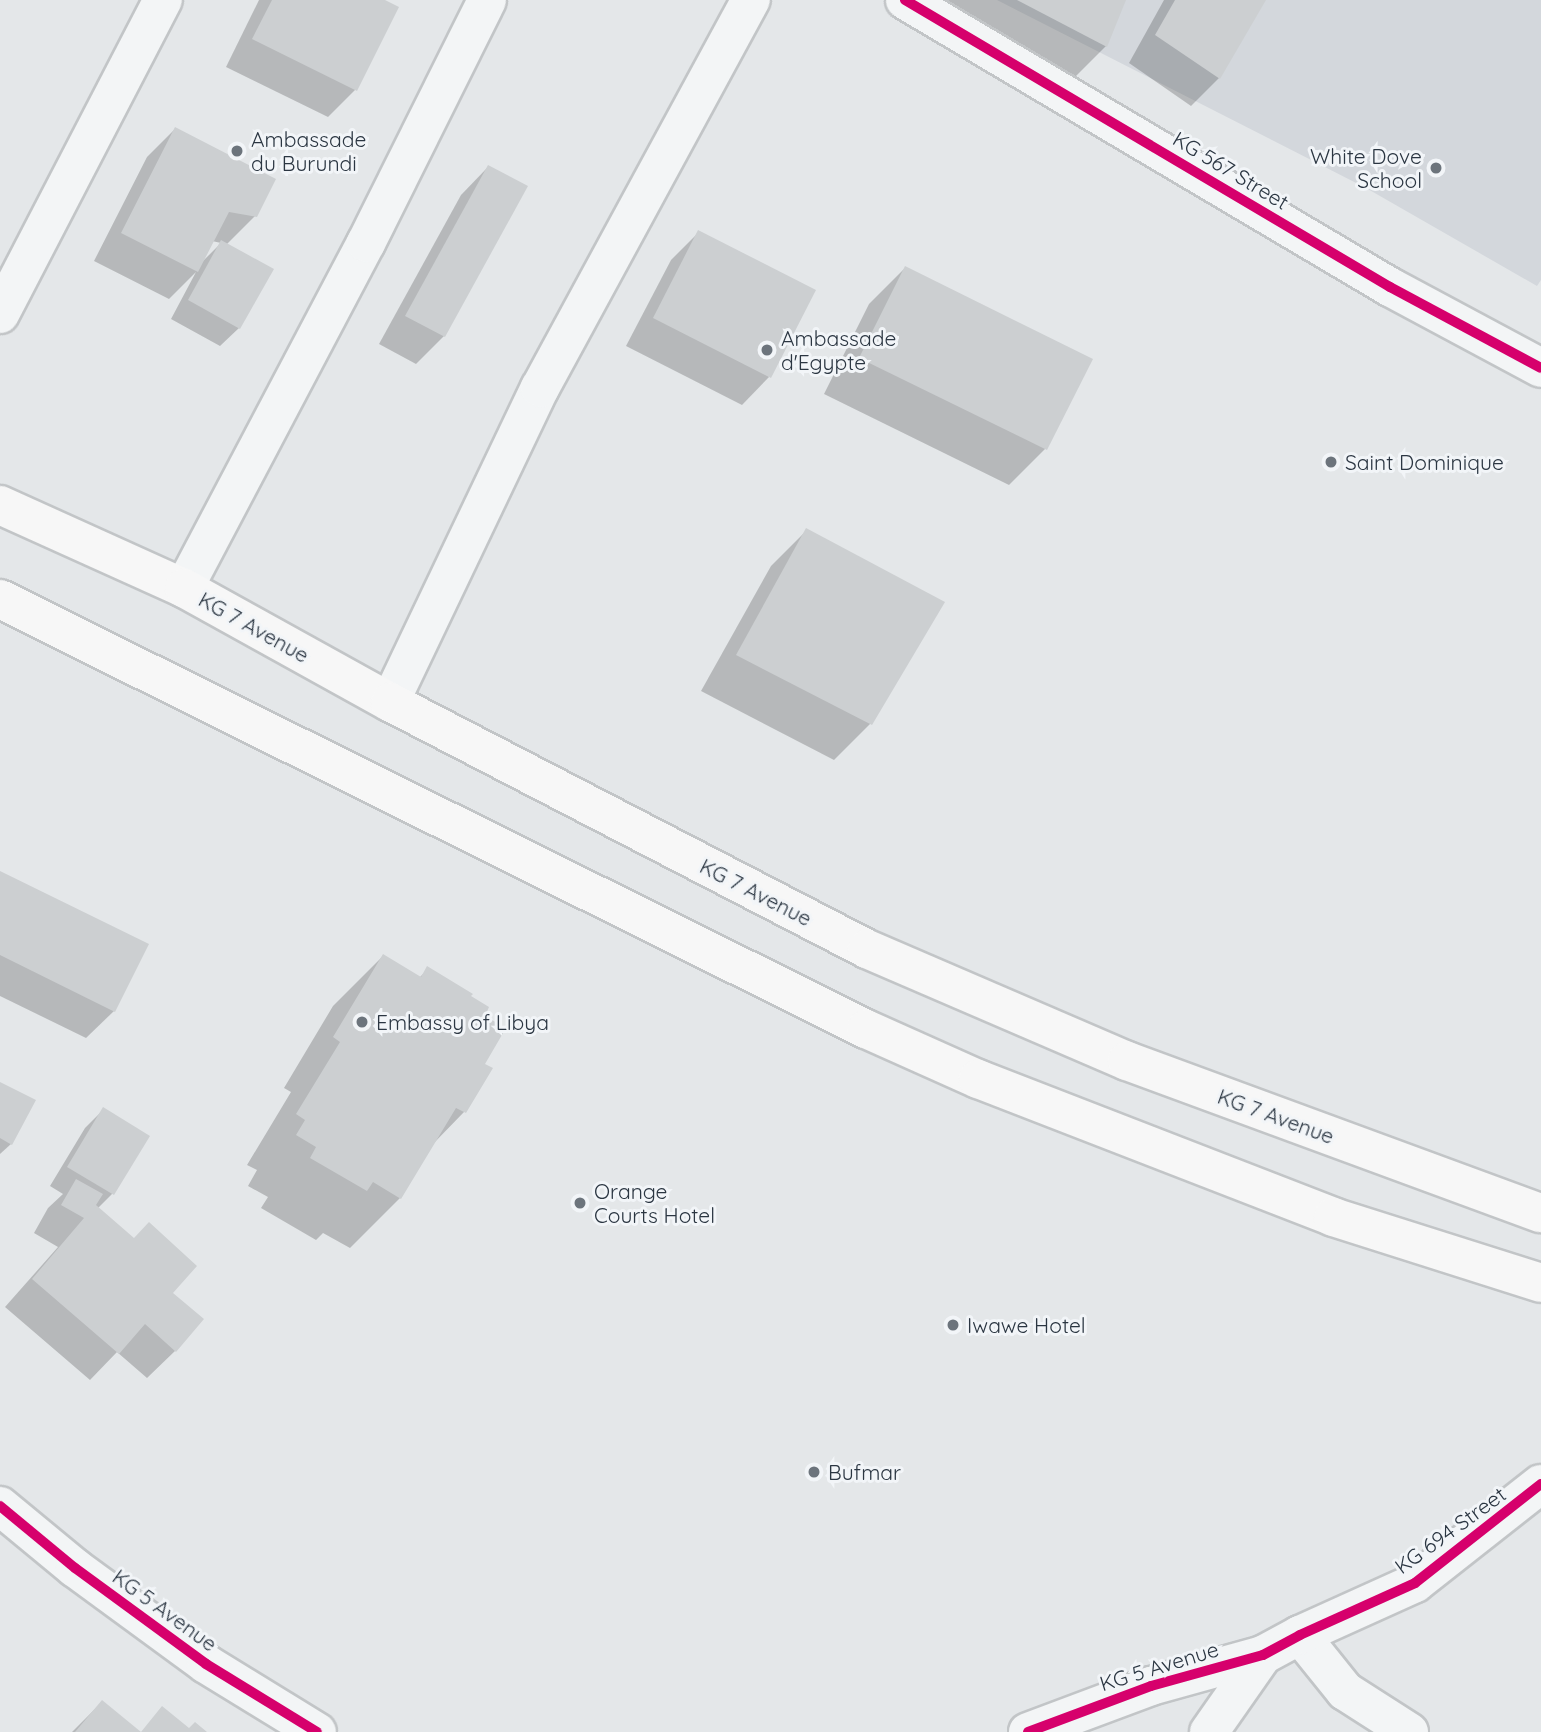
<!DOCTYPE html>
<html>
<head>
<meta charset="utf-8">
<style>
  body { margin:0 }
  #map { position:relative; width:1541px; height:1732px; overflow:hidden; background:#e4e7e9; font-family:Quicksand,sans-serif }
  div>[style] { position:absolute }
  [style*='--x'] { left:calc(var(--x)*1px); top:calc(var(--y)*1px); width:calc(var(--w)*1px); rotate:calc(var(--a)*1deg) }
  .built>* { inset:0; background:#d3d7dc }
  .shadow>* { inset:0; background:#0003 }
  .building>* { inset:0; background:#cccfd1 }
  .roads { filter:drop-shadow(2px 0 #c2c5c7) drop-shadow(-2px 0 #c2c5c7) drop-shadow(0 2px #c2c5c7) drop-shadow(0 -2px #c2c5c7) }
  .minor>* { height:38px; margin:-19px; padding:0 19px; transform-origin:19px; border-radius:19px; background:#f3f5f6 }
  .major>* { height:38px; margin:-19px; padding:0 19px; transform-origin:19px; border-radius:19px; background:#f7f7f7 }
  .cycleway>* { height:10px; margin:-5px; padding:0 5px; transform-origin:5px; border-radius:5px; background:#d6006c }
  .dots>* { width:19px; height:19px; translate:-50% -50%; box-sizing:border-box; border:4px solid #f2f5f8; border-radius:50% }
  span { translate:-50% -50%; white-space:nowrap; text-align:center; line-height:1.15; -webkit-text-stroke:6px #f2f5f8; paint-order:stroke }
  .poi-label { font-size:21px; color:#2b3642 }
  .left { translate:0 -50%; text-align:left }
  .right { translate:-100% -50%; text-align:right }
  .street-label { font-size:21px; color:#2b3642 }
</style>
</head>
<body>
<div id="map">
  <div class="built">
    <div style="clip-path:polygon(997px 0,1541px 0,1541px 280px,1537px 286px,1366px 188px)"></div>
  </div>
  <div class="shadow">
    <div style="clip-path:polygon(259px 0,381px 0,355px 90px,328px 117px,226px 67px)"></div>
    <div style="clip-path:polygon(913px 0,1124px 0,1106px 46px,1070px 82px)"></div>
    <div style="clip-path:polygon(1164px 0,1264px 0,1219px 78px,1191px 106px,1129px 63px)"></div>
    <div style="clip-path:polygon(evenodd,175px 129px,255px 216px,226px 245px,239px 328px,220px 346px,171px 319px,196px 272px,169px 299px,94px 261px,147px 157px,175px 129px,212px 241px,221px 243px,202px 262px,212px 241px)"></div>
    <div style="clip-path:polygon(488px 167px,444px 336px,416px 364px,379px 344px,461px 195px)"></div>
    <div style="clip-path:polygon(699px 232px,769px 377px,742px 405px,626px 346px,671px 260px)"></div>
    <div style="clip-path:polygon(905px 268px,1090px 360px,1045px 449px,1009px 485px,824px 394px,869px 304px)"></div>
    <div style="clip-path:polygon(807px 530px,942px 602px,870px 724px,834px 760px,701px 691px,771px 566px)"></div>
    <div style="clip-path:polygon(0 872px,114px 1011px,86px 1038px,0 996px)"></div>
    <div style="clip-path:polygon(383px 956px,419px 978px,428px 969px,469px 997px,483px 1016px,483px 1065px,490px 1069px,464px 1112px,431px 1146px,400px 1198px,350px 1248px,323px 1233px,316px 1240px,261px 1208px,268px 1197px,248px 1186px,257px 1170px,247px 1165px,291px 1092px,284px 1088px,333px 1006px)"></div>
    <div style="clip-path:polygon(0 1083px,11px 1144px,0 1154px)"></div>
    <div style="clip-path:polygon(104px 1109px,148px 1136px,112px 1194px,98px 1208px,134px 1240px,171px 1293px,175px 1351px,147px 1378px,117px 1352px,90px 1380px,5px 1307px,58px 1247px,34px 1233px,48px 1208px,63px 1194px,50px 1186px,85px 1128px)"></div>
    <div style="clip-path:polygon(102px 1702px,138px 1732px,72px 1732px)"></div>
  </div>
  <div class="building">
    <div style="clip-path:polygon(272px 0,385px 0,399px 7px,357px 91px,252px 39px)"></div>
    <div style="clip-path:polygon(1017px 0,1126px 0,1107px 47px)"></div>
    <div style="clip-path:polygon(1175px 0,1266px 0,1220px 79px,1155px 35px)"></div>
    <div style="clip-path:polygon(175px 127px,276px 179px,257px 217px,229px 212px,198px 272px,121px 233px)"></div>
    <div style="clip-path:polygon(488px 165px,528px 186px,445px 337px,405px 316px)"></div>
    <div style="clip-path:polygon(698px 230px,816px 290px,771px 378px,653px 318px)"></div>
    <div style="clip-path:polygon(221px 240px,274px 269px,240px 329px,188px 300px)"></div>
    <div style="clip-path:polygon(905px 266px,1093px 359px,1047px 450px,859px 358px)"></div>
    <div style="clip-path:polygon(806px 528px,945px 602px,872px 725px,736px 655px)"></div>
    <div style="clip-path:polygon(0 871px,149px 944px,115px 1012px,0 955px)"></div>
    <div style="clip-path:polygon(383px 954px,421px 977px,427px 966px,473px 994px,471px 996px,489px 1007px,485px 1016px,506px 1028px,485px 1064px,493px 1068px,466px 1113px,456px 1108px,401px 1199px,373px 1182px,367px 1191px,310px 1158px,316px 1147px,296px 1135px,305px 1120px,296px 1114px,340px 1042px,333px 1037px)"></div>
    <div style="clip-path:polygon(0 1082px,36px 1100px,12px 1145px,0 1138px)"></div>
    <div style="clip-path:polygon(103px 1107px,150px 1136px,114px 1195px,67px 1167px)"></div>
    <div style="clip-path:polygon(76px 1179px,103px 1194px,96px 1205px,134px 1238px,149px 1222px,197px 1266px,173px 1293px,204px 1319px,176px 1352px,145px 1324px,119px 1354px,32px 1279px,84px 1218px,61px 1205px)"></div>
    <div style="clip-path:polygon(102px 1700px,141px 1732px,75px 1732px)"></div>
    <div style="clip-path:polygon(162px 1706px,189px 1728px,195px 1722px,207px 1732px,141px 1732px)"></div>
  </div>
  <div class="roads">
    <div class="minor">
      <div style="--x:905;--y:0;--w:564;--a:30.62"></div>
      <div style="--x:1390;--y:287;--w:171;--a:28.2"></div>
      <div style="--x:0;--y:314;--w:354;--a:-62.6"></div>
      <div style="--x:184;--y:588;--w:390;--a:-62.2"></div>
      <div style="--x:366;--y:243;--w:271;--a:-63.5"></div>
      <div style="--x:390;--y:702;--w:348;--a:-64.5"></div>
      <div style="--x:540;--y:388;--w:442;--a:-61.5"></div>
      <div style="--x:0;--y:1506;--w:97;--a:39.6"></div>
      <div style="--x:75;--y:1568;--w:162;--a:36.2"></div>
      <div style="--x:206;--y:1664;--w:130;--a:31.5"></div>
      <div style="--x:1300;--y:1635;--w:72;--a:51.2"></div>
      <div style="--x:1345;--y:1691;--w:76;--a:32.6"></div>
      <div style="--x:1028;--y:1732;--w:131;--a:-20.5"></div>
      <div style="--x:1151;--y:1686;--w:116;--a:-15.5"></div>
      <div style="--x:1263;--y:1655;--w:42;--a:-28.4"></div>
      <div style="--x:1300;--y:1635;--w:126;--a:-24.3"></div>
      <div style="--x:1415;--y:1583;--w:160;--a:-38.2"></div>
      <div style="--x:1209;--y:1732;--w:94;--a:-55"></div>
    </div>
    <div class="major">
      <div style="--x:0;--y:505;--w:202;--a:24.3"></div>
      <div style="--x:184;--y:588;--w:235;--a:29"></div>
      <div style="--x:390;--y:702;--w:537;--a:27.38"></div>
      <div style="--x:867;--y:949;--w:283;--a:23.3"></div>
      <div style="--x:1127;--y:1061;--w:441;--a:20.2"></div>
      <div style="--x:0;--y:599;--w:967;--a:26.41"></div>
      <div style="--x:866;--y:1029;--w:123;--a:24.1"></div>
      <div style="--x:978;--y:1079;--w:381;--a:21.2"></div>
      <div style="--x:1333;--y:1217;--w:218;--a:17.6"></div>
    </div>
  </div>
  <div class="cycleway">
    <div style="--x:905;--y:0;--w:564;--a:30.62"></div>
    <div style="--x:1390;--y:287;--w:171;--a:28.2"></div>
    <div style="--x:0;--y:1506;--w:97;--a:39.6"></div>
    <div style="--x:75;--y:1568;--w:162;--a:36.2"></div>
    <div style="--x:206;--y:1664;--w:130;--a:31.5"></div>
    <div style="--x:1028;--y:1732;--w:131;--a:-20.5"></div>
    <div style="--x:1151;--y:1686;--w:116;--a:-15.5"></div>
    <div style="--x:1263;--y:1655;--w:42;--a:-28.4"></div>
    <div style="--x:1300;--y:1635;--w:126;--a:-24.3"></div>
    <div style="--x:1415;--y:1583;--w:160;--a:-38.2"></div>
  </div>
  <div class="dots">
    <div style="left:237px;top:151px;background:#6c747c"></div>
    <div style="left:1436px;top:168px;background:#6c747c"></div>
    <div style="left:767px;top:350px;background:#6c747c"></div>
    <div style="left:1331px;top:462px;background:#6c747c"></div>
    <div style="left:362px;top:1022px;background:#6c747c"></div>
    <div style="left:580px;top:1203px;background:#6c747c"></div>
    <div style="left:953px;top:1325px;background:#6c747c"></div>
    <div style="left:814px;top:1472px;background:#6c747c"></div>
  </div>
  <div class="poi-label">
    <span class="left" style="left:251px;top:151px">Ambassade<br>du Burundi</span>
    <span class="right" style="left:1422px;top:168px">White Dove<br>School</span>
    <span class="left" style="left:781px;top:350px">Ambassade<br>d'Egypte</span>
    <span class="left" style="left:1345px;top:462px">Saint Dominique</span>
    <span class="left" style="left:376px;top:1022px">Embassy of Libya</span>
    <span class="left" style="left:594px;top:1203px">Orange<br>Courts Hotel</span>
    <span class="left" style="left:967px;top:1325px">Iwawe Hotel</span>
    <span class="left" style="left:828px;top:1472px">Bufmar</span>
  </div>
  <div class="street-label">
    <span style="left:1231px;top:170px;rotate:31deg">KG 567 Street</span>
    <span style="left:254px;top:627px;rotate:29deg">KG 7 Avenue</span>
    <span style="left:756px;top:892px;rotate:27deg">KG 7 Avenue</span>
    <span style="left:1276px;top:1116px;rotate:20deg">KG 7 Avenue</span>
    <span style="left:1450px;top:1530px;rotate:-36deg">KG 694 Street</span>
    <span style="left:165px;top:1610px;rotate:36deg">KG 5 Avenue</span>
    <span style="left:1159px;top:1666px;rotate:-17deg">KG 5 Avenue</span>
  </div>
</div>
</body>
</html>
